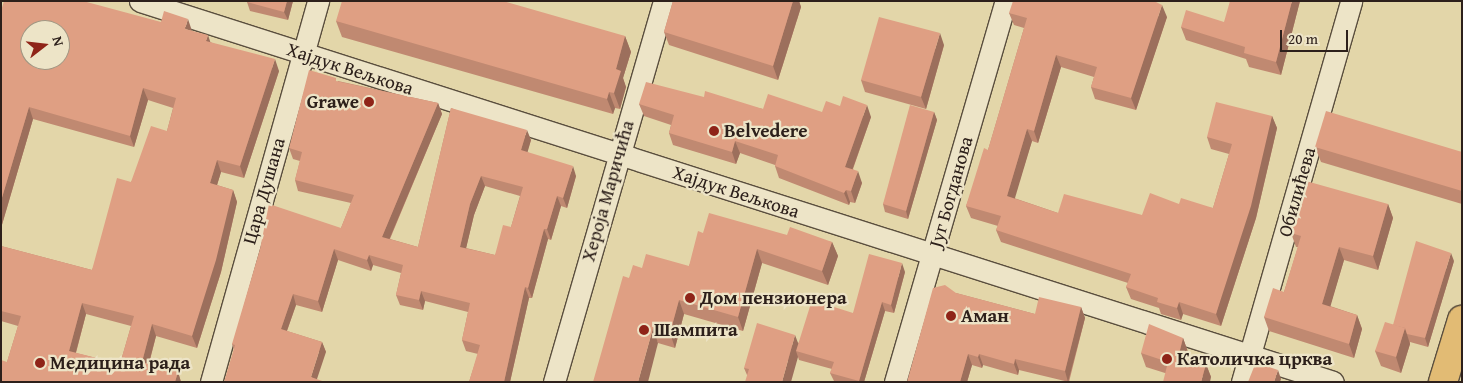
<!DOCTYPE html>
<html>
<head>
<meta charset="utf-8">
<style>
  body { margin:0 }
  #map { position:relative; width:1463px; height:383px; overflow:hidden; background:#e3d6a9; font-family:"Gentium Book Plus",serif }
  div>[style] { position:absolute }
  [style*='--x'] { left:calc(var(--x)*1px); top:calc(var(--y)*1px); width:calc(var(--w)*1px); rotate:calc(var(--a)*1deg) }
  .roads { filter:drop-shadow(1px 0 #5a4e3e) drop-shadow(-1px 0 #5a4e3e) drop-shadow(0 1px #5a4e3e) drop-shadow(0 -1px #5a4e3e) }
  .minor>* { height:21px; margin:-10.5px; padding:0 10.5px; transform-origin:10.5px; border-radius:10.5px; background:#ede4c7 }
  .primary>* { height:28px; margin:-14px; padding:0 14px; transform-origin:14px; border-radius:14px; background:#e2bb74 }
  .wall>* { inset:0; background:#c08971 }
  .shaded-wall>* { inset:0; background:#9c6f5c }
  .building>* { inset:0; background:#df9f83 }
  .dots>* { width:14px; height:14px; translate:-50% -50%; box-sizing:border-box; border:2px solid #ede4c7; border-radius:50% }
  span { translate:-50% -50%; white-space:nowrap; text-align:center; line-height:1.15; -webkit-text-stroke:4.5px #ede4c7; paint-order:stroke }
  .street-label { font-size:19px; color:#2d201b }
  .poi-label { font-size:19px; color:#2d201b; font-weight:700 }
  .right { translate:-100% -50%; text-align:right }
  .left { translate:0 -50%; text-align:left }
  .frame { position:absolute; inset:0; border:2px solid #2d201b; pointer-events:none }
  .north { position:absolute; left:20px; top:20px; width:50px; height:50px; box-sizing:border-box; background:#ede4c7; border:1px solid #a09682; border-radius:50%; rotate:74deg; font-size:14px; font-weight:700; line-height:20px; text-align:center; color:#2d201b }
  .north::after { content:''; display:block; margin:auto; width:18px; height:22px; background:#8f2418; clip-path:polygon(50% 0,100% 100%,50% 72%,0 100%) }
  .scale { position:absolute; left:1280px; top:30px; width:68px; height:22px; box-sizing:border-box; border:2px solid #2d201b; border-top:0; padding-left:6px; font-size:15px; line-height:18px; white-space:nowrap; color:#2d201b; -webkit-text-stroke:4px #ede4c7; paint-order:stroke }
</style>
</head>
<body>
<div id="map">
  <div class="roads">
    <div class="minor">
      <div style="--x:140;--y:1;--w:1252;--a:17.71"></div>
      <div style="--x:211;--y:382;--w:396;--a:-74.3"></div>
      <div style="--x:554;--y:382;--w:397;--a:-73.9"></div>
      <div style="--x:895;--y:382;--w:397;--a:-73.8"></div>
      <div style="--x:1242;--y:382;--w:396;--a:-74"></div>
    </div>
    <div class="primary">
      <div style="--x:1443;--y:382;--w:65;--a:-73"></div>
    </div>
  </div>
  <div class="wall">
    <div style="clip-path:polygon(293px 1px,288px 20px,250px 11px,247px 2px)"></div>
    <div style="clip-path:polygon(673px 1px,799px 1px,801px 7px,778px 80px,669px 45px,664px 32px)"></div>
    <div style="clip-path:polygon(1300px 1px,1281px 75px,1249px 67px,1246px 59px,1186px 40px,1181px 27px,1224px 22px)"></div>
    <div style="clip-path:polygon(evenodd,1px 11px,192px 31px,210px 42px,279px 71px,244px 178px,221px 172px,217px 185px,233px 190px,237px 202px,221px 272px,197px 348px,156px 336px,149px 364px,178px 372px,181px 382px,1px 382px,7px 362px,18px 326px,1px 321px,1px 246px,92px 270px,131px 182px,167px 131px,173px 108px,148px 100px,134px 147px,33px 119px,1px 228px,1px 11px,86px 314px,131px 326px,120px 364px,76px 353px,86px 314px)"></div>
    <div style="clip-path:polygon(1009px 13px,1167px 17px,1136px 110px,1095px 99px,1091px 87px,1094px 77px,1061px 67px,1038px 143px,1032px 141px,1014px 198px,1058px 213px,1142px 215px,1179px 204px,1213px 208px,1229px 154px,1211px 149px,1207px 137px,1272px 116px,1277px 128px,1256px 218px,1221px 326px,1183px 314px,1181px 320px,1161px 314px,1159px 308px,1131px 299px,1126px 287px,1128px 283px,1001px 242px,996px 230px,998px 226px,971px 218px,966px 206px,988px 150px,1024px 28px,1014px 25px)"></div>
    <div style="clip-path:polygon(336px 21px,625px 36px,631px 52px,623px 78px,626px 87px,620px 109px,615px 108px,613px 114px,342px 37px)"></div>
    <div style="clip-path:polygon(944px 45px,926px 109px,865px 92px,861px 80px)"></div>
    <div style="clip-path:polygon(evenodd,338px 81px,438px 103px,442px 114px,390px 239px,418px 247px,451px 108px,531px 140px,527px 152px,576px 176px,567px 208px,561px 206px,551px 240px,548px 239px,532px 298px,529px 298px,510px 382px,469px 382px,478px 354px,466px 351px,462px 340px,468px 312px,425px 301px,423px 310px,400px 305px,396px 295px,401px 273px,373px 265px,371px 271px,338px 260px,322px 312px,296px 305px,287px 331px,322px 342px,326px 352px,234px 350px,232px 344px,341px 228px,351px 203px,298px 191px,295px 180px,300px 161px,293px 159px,289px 148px,338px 81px,485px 186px,520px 196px,511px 227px,495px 255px,466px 248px,474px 215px,485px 186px)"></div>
    <div style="clip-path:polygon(704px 97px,763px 109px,822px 112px,871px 117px,853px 169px,862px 183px,855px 203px,850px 202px,849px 205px,779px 178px,775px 166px,775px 165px,740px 153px,736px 164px,673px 145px,669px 133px,671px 125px,644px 116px,639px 104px)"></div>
    <div style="clip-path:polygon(934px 112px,937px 120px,908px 219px,885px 212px,883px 204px)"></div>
    <div style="clip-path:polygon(1315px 147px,1462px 152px,1462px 204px,1321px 162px)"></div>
    <div style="clip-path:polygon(1388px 204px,1393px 218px,1378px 270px,1344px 260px,1330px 306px,1357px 315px,1362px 329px,1354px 358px,1269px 331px,1264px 317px,1284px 292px,1298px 247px,1296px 247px,1291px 233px)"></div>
    <div style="clip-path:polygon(703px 233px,787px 235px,832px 242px,838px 256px,828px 285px,762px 263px,743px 331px,684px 314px,675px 348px,658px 343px,629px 278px,642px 268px,689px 266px)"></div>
    <div style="clip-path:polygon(1454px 261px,1428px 347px,1410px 342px,1410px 344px,1401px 373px,1381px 366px,1375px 351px,1393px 325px)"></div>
    <div style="clip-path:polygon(905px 272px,894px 313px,885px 311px,864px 382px,834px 381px,830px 373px,832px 369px,799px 360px,798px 357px,747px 375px,744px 368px,798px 343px,853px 313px)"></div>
    <div style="clip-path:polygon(956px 293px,1035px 314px,1081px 307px,1085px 318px,1069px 382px,1019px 370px,1018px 375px,983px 365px,982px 368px,972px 365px,967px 382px,907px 382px)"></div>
    <div style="clip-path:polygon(1183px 338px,1188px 352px,1186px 357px,1206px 364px,1211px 377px,1165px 373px,1146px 367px,1141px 353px)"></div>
  </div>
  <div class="shaded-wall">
    <div style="clip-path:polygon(287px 1px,293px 1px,288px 20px,284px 12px)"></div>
    <div style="clip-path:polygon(793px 1px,799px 1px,801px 7px,778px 80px,773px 66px)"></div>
    <div style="clip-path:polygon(1292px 1px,1300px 1px,1281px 75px,1276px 62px)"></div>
    <div style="clip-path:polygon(1162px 5px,1167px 17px,1136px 110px,1131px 98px)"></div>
    <div style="clip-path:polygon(188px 19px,192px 31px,185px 29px)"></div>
    <div style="clip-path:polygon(940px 33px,944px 45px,926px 109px,921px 97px)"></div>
    <div style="clip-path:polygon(208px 35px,212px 47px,206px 41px)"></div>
    <div style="clip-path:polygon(625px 36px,631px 52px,623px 78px,626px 87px,620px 109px,614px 93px,616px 69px)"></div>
    <div style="clip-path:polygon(1056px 55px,1061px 67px,1038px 143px,1034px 131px)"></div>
    <div style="clip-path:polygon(275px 59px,279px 71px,244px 178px,240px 166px)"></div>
    <div style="clip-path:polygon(143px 88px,148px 100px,134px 147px,130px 136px)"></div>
    <div style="clip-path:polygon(609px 92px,615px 108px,613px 114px,607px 99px)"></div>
    <div style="clip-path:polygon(438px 103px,442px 114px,386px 247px,382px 237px)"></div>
    <div style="clip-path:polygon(867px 105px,871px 117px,849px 179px,845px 167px)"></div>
    <div style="clip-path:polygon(29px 107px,33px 119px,1px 228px,1px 201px)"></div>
    <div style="clip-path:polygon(934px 112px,937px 120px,908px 219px,906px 211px)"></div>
    <div style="clip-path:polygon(1272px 116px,1277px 128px,1256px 218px,1221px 326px,1216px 314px)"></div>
    <div style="clip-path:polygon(1027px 129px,1032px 141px,1012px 208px,1007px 196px)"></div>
    <div style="clip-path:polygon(527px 130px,531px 140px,525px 161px,521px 150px)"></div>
    <div style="clip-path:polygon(735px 141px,740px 153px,736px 164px,732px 152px)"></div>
    <div style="clip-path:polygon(217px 160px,221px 172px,214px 195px,210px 183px)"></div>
    <div style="clip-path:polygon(573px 166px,576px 176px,567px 208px,563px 198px)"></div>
    <div style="clip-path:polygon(858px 171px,862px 183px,855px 203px,851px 191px)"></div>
    <div style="clip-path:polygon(481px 176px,485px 186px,474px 215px,464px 257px,460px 247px,470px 204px)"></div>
    <div style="clip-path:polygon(233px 190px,237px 202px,221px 272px,197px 348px,192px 336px)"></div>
    <div style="clip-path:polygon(846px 190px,850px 202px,849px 205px,844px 193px)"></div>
    <div style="clip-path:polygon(557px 196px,561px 206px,551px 240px,547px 229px)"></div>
    <div style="clip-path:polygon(1388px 204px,1393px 218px,1378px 270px,1373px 256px)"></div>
    <div style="clip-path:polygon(544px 229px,548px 239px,532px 298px,528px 288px)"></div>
    <div style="clip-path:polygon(832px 242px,838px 256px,828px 285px,822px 271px)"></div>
    <div style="clip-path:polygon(1339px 247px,1344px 260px,1327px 318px,1322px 304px)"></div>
    <div style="clip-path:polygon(334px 249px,338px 260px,322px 312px,318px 301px)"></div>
    <div style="clip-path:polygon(757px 249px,762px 263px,743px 331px,738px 317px)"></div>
    <div style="clip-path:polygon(1451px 253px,1454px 261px,1428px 347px,1425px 338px)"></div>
    <div style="clip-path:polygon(369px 255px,373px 265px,371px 271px,367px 260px)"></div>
    <div style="clip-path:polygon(902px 263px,905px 272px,894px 313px,891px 305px)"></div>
    <div style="clip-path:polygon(525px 287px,529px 298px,510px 382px,504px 382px)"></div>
    <div style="clip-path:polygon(421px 291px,425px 301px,423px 310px,419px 300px)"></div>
    <div style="clip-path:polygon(293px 294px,296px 305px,284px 339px,281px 329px)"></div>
    <div style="clip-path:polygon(679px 300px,684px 314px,675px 348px,670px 333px)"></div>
    <div style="clip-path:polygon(882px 302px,885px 311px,864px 382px,859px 382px,859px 381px)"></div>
    <div style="clip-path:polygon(1179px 302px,1183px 314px,1181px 320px,1177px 308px)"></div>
    <div style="clip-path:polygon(82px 303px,86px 314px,73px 363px,69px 351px)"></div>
    <div style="clip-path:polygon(1081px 307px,1085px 318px,1068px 382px,1065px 371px)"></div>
    <div style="clip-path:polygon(1357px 315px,1362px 329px,1354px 358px,1349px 344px)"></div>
    <div style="clip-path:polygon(152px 324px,156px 336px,146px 374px,142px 362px)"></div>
    <div style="clip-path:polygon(653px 328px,658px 343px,648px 382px,638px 382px)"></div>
    <div style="clip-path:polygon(1405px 328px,1410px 344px,1401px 373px,1396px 357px)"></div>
    <div style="clip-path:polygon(795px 335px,800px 348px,796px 351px,798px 357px,791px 382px,782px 382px)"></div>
    <div style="clip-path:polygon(1183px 338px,1188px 352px,1183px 368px,1179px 354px)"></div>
    <div style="clip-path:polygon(322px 342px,326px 352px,316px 382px,311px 377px)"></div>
    <div style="clip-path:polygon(968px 354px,972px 365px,967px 382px,960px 382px)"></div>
    <div style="clip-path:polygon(979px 354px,983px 365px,982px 368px,978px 357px)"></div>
    <div style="clip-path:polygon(1015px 359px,1019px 370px,1018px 375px,1014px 364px)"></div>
    <div style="clip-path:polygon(1206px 364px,1211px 377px,1210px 382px,1201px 382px)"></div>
    <div style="clip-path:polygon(1278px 370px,1281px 379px,1280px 382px,1274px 382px)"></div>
    <div style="clip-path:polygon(178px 372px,181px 382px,175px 382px)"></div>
  </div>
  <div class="building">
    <div style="clip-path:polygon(evenodd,4px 1px,83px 1px,161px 22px,164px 11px,188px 19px,185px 29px,208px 35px,206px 41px,275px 59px,240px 166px,217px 160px,210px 183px,233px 190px,216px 260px,192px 336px,152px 324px,142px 362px,178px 372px,175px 382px,1px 382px,1px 360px,7px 362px,21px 316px,1px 311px,1px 246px,92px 270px,117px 178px,131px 182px,151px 126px,167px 131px,176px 98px,143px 88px,130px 136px,29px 107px,1px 201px,1px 11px,4px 1px,30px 30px,60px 30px,60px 60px,30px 60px,30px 30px,4px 1px,82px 303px,134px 316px,120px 364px,69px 351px,82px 303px)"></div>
    <div style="clip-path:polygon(248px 1px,287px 1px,284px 12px,247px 2px)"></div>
    <div style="clip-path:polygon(342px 1px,503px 1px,625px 36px,616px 69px,621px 71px,614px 93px,609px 92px,607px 99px,336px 21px)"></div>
    <div style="clip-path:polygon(673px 1px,793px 1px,773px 66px,664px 32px)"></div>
    <div style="clip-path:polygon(1013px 1px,1154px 1px,1162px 5px,1131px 98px,1091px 87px,1097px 67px,1056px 55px,1034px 131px,1027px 129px,1007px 196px,1058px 213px,1064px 194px,1142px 215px,1150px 193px,1179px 204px,1181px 198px,1213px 208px,1232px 144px,1207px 137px,1216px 102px,1272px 116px,1251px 206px,1216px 314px,1179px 302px,1177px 308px,1157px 302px,1158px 298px,1126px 287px,1131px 274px,996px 230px,1001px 216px,966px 206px,984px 148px,988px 150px,1027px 18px,1009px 13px)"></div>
    <div style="clip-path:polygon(1230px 1px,1292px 1px,1276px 62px,1244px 53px,1245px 47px,1181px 27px,1186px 10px,1224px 22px)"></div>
    <div style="clip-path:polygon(879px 17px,940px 33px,921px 97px,861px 80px)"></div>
    <div style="clip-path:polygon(evenodd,309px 70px,336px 78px,336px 81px,438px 103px,382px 237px,418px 247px,451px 108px,527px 130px,521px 150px,573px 166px,563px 198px,557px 196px,547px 229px,544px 229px,528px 288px,525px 287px,504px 382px,469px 382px,480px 345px,462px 340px,470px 303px,421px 291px,419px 300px,396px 295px,403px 265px,369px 255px,367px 260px,334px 249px,318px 301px,293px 294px,281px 329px,322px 342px,311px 377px,325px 382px,224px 382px,235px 345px,232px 344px,260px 249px,269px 204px,341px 228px,354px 195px,295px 180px,302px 152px,289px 148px,309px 70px,481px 176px,523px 187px,511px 227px,503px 225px,495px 255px,460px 247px,470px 204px,481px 176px)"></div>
    <div style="clip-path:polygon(646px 82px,704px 97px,705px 91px,763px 109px,768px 94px,822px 112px,826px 101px,840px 106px,843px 96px,867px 105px,845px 167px,858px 171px,851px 191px,846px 190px,844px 193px,775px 166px,778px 155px,735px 141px,732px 152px,669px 133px,674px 115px,639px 104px)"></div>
    <div style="clip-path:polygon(910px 105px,934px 112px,906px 211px,883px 204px)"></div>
    <div style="clip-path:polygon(1326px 111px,1462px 152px,1462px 191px,1315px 147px)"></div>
    <div style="clip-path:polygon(1306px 181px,1388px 204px,1373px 256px,1339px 247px,1322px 304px,1357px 315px,1349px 344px,1264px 317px,1273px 288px,1284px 292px,1301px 236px,1291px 233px)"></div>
    <div style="clip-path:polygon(709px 213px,787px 235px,790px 227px,832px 242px,822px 271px,757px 249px,738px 317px,679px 300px,670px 333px,653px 328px,638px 382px,593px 382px,623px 276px,629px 278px,633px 265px,642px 268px,646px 254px,689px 266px,698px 231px,703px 233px)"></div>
    <div style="clip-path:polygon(1416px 241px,1451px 253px,1425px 338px,1407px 334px,1405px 328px,1393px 325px)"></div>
    <div style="clip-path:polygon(869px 254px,902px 263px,891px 305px,882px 302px,859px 381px,830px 373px,834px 362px,796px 351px,812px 300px,853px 313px)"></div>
    <div style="clip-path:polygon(945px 285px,956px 293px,1035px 314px,1039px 297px,1081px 307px,1065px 371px,1015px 359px,1014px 364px,979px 354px,978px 357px,968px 354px,960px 382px,907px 382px,933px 288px)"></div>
    <div style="clip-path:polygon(1385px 322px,1405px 328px,1396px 357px,1375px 351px)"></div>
    <div style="clip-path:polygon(757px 323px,795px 335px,782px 382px,745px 382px,749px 369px,744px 368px)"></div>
    <div style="clip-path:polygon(1149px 324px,1183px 338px,1179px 354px,1206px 364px,1201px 382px,1163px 382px,1168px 362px,1141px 353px)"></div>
    <div style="clip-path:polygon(1260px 364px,1278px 370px,1274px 382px,1248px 382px,1254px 367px)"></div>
  </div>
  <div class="dots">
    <div style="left:369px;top:102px;background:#8f2418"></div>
    <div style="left:714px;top:131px;background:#8f2418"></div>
    <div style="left:690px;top:298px;background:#8f2418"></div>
    <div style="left:951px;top:316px;background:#8f2418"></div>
    <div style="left:644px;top:330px;background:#8f2418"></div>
    <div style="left:1167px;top:359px;background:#8f2418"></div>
    <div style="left:40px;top:363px;background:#8f2418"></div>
  </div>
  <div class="street-label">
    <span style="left:350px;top:69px;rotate:18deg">Хајдук Вељкова</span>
    <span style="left:264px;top:191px;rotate:-74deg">Цара Душана</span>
    <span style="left:608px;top:191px;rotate:-74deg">Хероја Маричића</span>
    <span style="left:736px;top:192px;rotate:18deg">Хајдук Вељкова</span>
    <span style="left:951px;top:192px;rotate:-74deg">Југ Богданова</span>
    <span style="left:1297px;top:192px;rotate:-74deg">Обилићева</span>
  </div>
  <div class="poi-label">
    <span class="right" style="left:359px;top:102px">Grawe</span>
    <span class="left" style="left:724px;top:131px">Belvedere</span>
    <span class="left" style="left:700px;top:298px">Дом пензионера</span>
    <span class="left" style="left:961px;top:316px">Аман</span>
    <span class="left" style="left:654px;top:330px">Шампита</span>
    <span class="left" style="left:1177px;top:359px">Католичка црква</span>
    <span class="left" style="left:50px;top:363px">Медицина рада</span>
  </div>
  <div class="frame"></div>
  <div class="north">N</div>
  <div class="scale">20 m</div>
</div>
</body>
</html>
